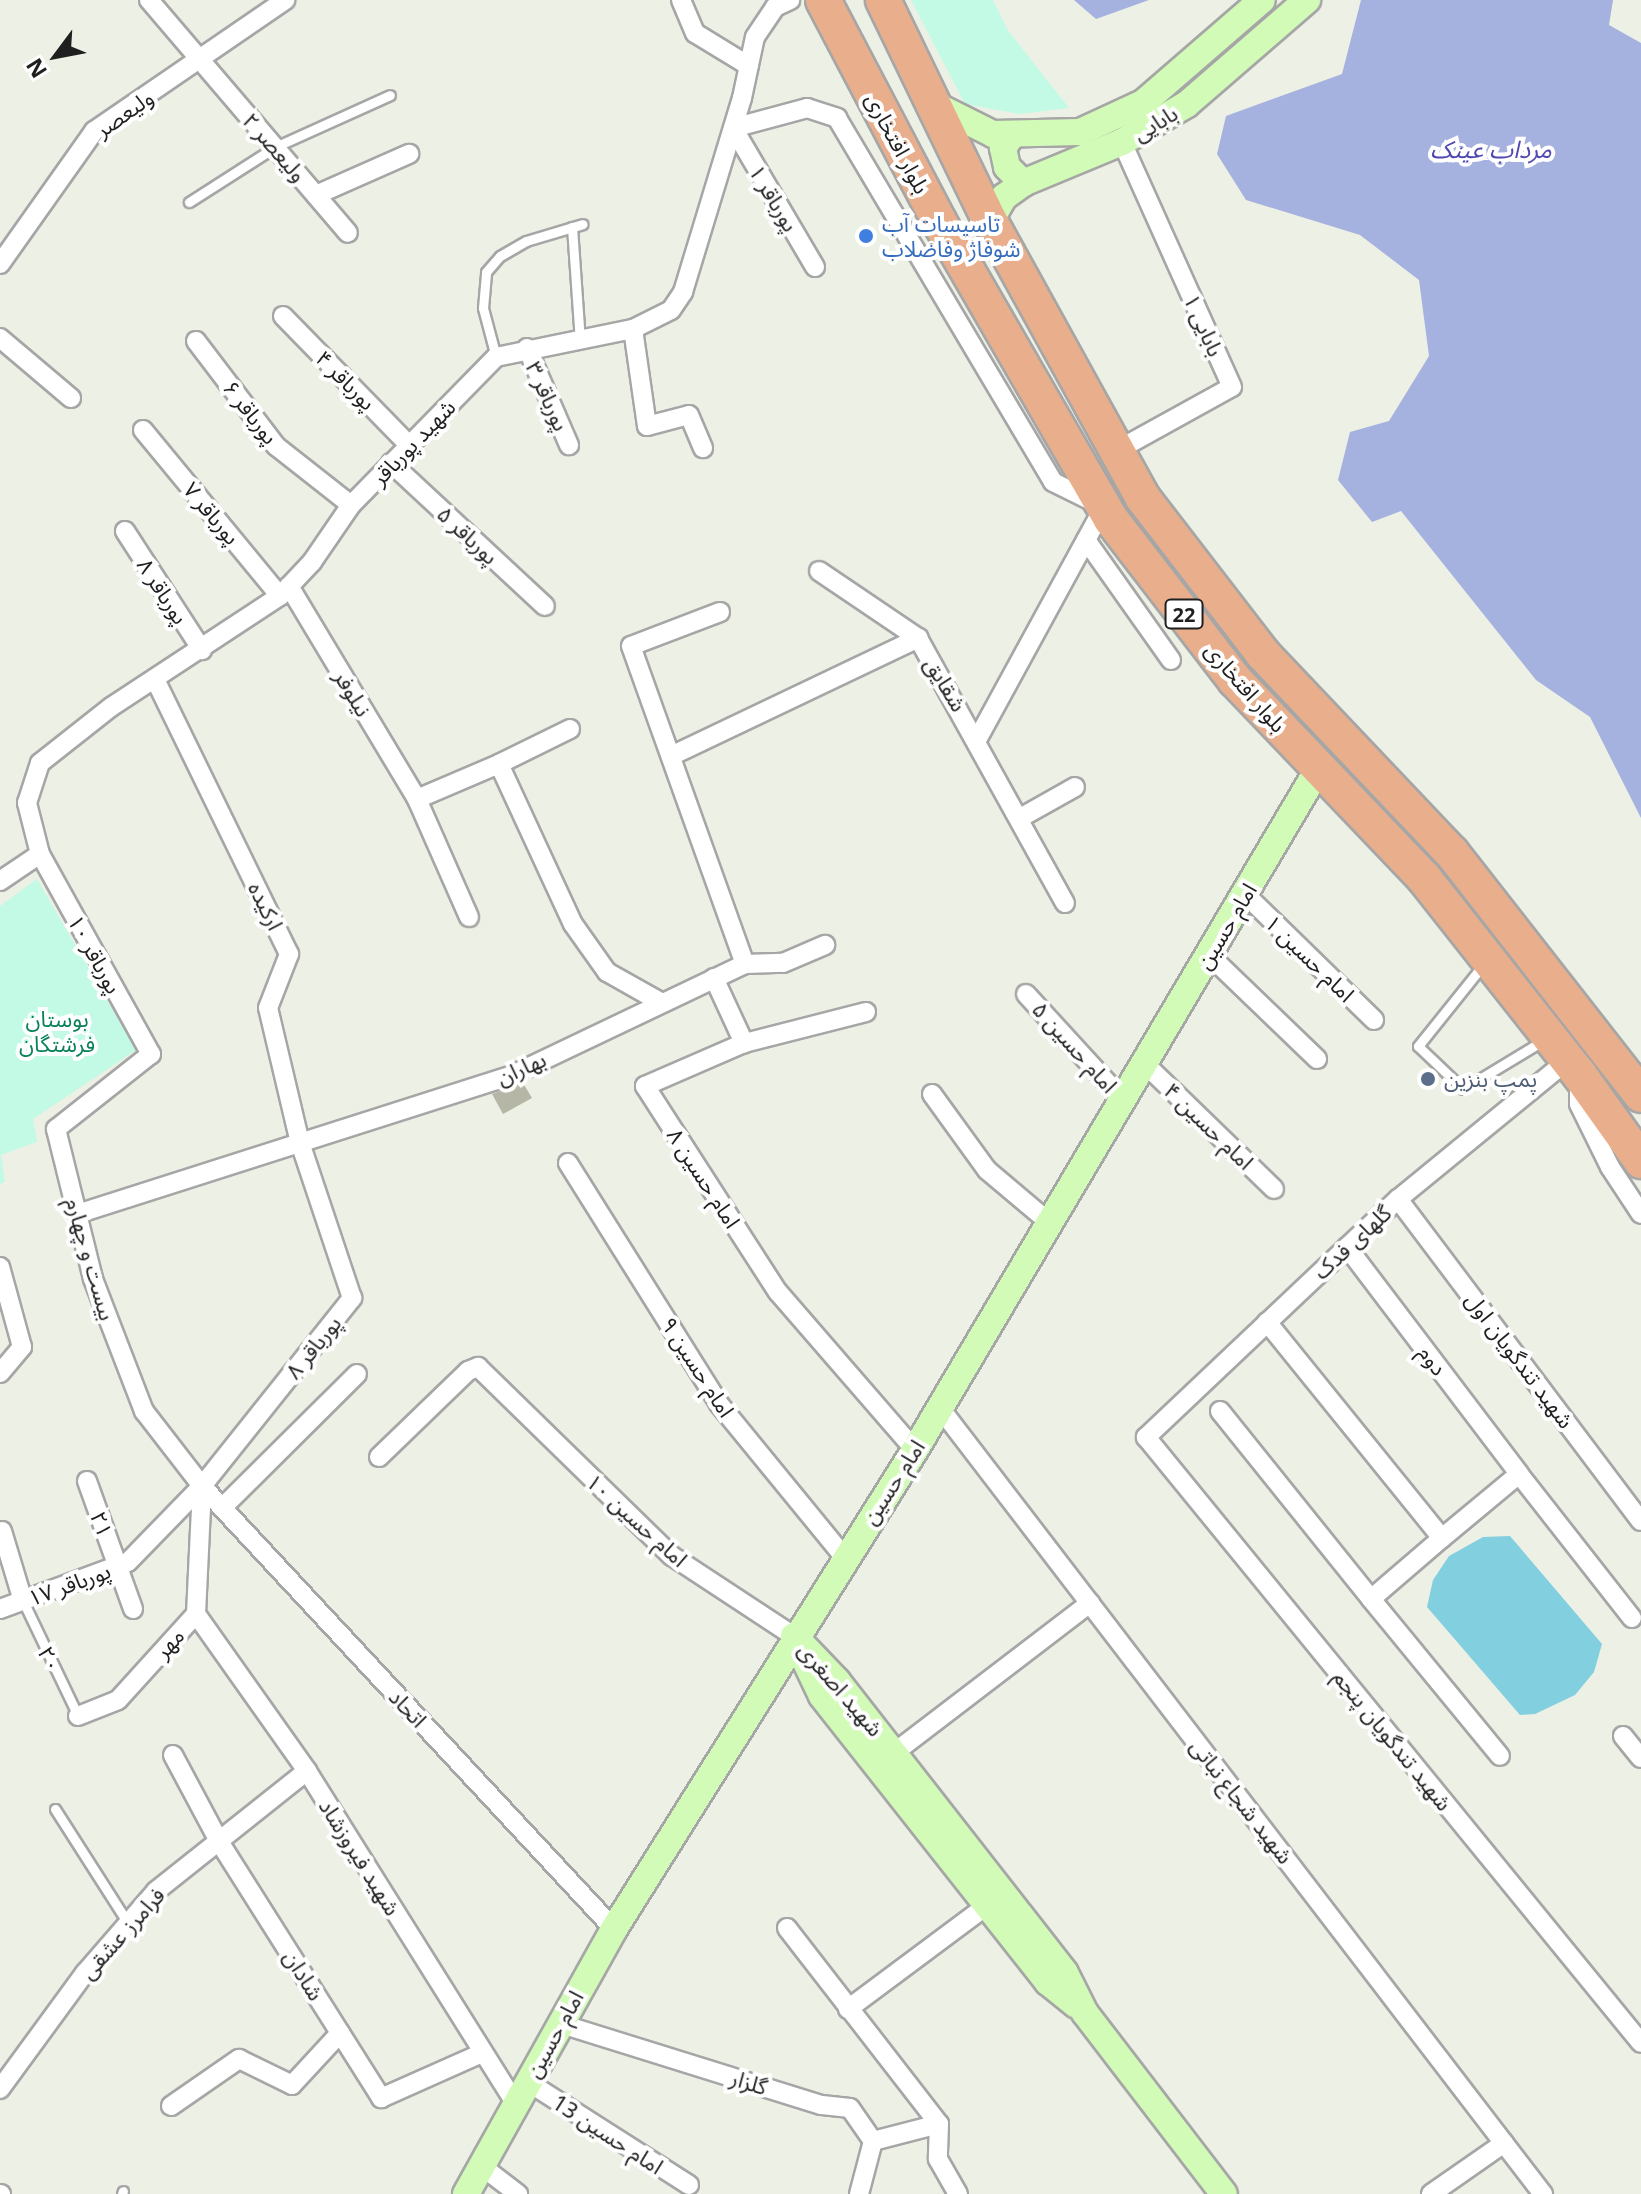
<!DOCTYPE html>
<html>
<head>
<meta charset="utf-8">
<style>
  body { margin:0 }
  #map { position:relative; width:1641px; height:2194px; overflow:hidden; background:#edf0e5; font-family:"Noto Sans","Noto Sans Arabic",sans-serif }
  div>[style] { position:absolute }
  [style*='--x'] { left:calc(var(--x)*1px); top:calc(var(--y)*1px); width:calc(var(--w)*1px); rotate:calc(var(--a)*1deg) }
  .park>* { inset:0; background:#c2fae6 }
  .pitch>* { inset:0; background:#82cfe0 }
  .water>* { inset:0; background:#a5b1de }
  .building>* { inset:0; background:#b6b6a7 }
  .roads { filter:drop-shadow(2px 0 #a6a6a6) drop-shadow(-2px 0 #a6a6a6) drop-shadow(0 2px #a6a6a6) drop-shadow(0 -2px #a6a6a6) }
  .lane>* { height:9px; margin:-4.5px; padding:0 4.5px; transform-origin:4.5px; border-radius:4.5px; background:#fff }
  .street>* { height:18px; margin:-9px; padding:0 9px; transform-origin:9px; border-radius:9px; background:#fff }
  .secondary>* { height:26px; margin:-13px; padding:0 13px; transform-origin:13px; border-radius:13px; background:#d2fbb8 }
  .highway>* { height:34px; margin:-17px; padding:0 17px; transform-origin:17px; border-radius:17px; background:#e9af8c }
  .dots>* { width:22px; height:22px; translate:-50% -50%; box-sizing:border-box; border:4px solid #fff; border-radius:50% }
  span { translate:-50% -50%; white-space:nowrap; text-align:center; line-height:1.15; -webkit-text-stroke:8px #fff; paint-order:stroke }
  .shield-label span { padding:2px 6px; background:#fff; border:2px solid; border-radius:6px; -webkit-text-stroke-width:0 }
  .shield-label { font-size:20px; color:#1f1f1f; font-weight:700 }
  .street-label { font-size:22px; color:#1f1f1f }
  .shop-label { font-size:22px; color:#366cbe }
  .left { translate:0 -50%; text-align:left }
  .park-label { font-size:22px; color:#0a8157 }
  .service-label { font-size:22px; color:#4e5e75 }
  .water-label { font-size:24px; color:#5049b1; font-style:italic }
  .north { position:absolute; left:16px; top:16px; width:80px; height:80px; -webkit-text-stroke:6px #fff; paint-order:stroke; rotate:238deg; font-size:22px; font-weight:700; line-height:32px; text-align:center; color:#1f1f1f }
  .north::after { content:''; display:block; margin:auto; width:28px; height:36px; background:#1f1f1f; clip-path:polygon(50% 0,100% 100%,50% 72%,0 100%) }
</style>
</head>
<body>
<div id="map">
  <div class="park">
    <div style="clip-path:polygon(911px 0,993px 0,1007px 29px,1069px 108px,1019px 114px,965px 104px)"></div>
    <div style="clip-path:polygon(37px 879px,136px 1050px,33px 1119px,37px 1142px,1px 1155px,5px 1182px,0 1184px,0 906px)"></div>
  </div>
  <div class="pitch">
    <div style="clip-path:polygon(1510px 1536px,1602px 1644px,1594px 1672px,1575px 1695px,1535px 1714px,1520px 1715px,1427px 1607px,1433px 1580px,1449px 1556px,1483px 1537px)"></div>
  </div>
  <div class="water">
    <div style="clip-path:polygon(1074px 0,1149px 0,1096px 19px)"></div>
    <div style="clip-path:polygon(1361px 0,1613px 0,1609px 25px,1641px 43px,1641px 818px,1590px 717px,1536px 680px,1401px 511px,1372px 522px,1338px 480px,1350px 432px,1389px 421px,1429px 356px,1419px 280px,1360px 235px,1246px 200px,1217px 154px,1226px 116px,1342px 74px)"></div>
  </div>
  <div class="building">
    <div style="clip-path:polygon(523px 1083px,532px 1098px,503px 1114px,492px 1094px)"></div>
  </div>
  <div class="roads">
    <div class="lane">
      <div style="--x:189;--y:202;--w:102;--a:-32.6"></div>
      <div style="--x:275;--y:147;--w:126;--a:-24.3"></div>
      <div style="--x:572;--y:227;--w:115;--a:86"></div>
      <div style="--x:496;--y:357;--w:51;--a:-104.9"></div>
      <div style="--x:483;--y:308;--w:36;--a:-85"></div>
      <div style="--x:486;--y:272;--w:21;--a:-49"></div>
      <div style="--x:500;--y:256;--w:30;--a:-30"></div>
      <div style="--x:526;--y:241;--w:59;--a:-16.6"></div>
      <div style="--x:1483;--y:965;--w:104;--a:128.7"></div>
      <div style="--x:1418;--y:1046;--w:62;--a:43.7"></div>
      <div style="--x:1463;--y:1089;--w:95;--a:-31.2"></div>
      <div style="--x:23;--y:1601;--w:127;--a:64.4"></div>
      <div style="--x:55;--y:1809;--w:135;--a:57.4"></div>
      <div style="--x:122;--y:2194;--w:3;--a:-72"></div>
    </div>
    <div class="street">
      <div style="--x:149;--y:0;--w:306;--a:49.5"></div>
      <div style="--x:681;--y:0;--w:36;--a:67"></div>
      <div style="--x:695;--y:33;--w:63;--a:31.4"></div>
      <div style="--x:316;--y:195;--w:102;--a:-23.8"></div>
      <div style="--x:0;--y:264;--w:163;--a:-54.7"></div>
      <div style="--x:94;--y:131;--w:232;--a:-34.4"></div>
      <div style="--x:815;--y:267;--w:161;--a:-120.5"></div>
      <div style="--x:733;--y:128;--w:77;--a:-15.1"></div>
      <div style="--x:807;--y:108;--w:32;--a:18"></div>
      <div style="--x:837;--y:118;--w:423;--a:59.3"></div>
      <div style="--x:1053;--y:482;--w:57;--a:26.1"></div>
      <div style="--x:1104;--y:507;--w:263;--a:118.6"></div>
      <div style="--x:283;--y:316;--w:180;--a:45.7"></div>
      <div style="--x:633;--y:329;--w:98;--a:81.8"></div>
      <div style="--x:647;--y:426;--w:43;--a:-14.7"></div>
      <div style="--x:689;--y:415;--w:36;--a:67"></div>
      <div style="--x:0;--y:338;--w:93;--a:40.2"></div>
      <div style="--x:196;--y:341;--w:132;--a:52.7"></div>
      <div style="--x:276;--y:446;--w:95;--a:38.2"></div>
      <div style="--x:527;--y:348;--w:106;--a:66.6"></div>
      <div style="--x:143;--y:430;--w:215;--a:50.5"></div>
      <div style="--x:1116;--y:451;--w:132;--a:-28.9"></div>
      <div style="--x:1232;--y:387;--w:269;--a:-114.2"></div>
      <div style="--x:391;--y:463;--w:210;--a:42.9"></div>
      <div style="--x:125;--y:531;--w:142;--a:57.1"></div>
      <div style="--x:1086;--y:540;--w:147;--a:54.7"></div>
      <div style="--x:819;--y:571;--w:120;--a:34.1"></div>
      <div style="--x:918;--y:638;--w:303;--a:61"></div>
      <div style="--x:289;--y:586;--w:249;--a:59"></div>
      <div style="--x:417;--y:799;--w:129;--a:66.2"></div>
      <div style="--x:720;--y:612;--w:95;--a:159.1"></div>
      <div style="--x:631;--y:646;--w:338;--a:70.3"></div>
      <div style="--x:570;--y:729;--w:79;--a:153.8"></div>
      <div style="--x:499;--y:764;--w:176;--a:65.2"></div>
      <div style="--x:573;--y:924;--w:59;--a:54.7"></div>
      <div style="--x:607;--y:972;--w:63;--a:29.4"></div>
      <div style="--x:673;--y:755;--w:272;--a:-25.5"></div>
      <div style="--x:417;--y:799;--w:89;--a:-23.1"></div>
      <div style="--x:1020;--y:818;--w:63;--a:-29.4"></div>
      <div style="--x:40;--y:854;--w:229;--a:61"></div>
      <div style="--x:151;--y:1054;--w:121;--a:141.7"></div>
      <div style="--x:56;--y:1129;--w:154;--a:76.1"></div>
      <div style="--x:93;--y:1279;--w:142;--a:68.9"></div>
      <div style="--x:144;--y:1411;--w:95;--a:52.3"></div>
      <div style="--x:202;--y:1486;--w:605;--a:47.08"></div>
      <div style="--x:0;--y:881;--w:48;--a:-34"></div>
      <div style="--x:40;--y:854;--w:53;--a:-104.3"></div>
      <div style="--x:27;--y:803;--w:42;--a:-72"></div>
      <div style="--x:40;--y:763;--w:90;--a:-38.3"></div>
      <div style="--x:111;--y:707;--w:202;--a:-33.3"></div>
      <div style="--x:280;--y:596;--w:47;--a:-46.7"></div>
      <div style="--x:312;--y:562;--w:69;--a:-55.6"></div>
      <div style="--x:351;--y:505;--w:207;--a:-45.6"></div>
      <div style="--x:496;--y:357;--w:140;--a:-11.6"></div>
      <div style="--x:633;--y:329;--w:42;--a:-26.6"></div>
      <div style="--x:671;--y:310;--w:22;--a:-56"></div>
      <div style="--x:683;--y:292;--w:203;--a:-73.1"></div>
      <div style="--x:742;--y:98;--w:62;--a:-78"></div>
      <div style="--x:755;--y:37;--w:36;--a:-56"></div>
      <div style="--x:775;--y:7;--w:17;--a:-25"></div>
      <div style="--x:1246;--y:895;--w:179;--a:44.3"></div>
      <div style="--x:1209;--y:955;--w:150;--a:43.9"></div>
      <div style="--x:714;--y:978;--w:72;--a:65.2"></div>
      <div style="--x:1026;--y:994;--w:144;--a:47.5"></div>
      <div style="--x:866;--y:1012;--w:126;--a:165.7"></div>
      <div style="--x:744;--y:1043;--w:108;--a:156.5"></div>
      <div style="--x:645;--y:1086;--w:245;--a:57.2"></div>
      <div style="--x:778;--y:1292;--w:209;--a:49.1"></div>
      <div style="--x:1568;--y:1060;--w:220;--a:140.7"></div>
      <div style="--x:1398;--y:1199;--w:347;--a:136.6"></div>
      <div style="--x:1146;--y:1437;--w:782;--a:50.76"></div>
      <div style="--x:1144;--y:1063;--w:181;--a:44.1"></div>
      <div style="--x:1579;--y:1081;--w:23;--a:90"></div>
      <div style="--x:1579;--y:1104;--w:70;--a:63.8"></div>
      <div style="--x:1610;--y:1167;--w:56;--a:56.6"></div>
      <div style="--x:932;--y:1094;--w:94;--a:54.1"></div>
      <div style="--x:987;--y:1170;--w:82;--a:40.1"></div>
      <div style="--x:568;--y:1163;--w:284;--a:57.9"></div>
      <div style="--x:719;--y:1404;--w:199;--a:50.7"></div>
      <div style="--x:1398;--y:1199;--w:403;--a:53"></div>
      <div style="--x:77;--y:1214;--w:454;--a:-17.7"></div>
      <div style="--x:510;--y:1076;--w:260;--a:-25.5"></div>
      <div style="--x:745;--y:964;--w:38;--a:-2"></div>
      <div style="--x:783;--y:963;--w:46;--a:-23.2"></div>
      <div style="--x:1347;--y:1247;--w:285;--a:52.8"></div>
      <div style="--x:0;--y:1267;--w:83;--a:74.6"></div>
      <div style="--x:22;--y:1347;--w:34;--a:130"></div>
      <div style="--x:1267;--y:1322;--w:278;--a:51"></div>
      <div style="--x:1442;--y:1538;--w:100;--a:-39.7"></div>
      <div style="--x:1519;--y:1474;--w:183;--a:51.9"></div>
      <div style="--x:940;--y:1408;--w:991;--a:52.51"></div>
      <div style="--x:1220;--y:1411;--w:241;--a:51.2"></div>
      <div style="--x:1371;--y:1599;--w:94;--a:-40.7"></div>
      <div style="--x:379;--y:1457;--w:124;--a:-44"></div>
      <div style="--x:468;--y:1371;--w:11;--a:-22"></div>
      <div style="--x:478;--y:1367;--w:271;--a:44.3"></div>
      <div style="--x:672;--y:1556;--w:146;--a:33.3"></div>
      <div style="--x:87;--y:1481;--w:136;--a:70.2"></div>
      <div style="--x:222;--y:1508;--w:190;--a:-44.8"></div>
      <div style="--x:2;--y:1531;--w:73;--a:73.3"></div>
      <div style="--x:1371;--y:1599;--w:203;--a:50.6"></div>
      <div style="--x:0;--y:1609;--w:136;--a:-20.2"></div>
      <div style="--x:128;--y:1562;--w:106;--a:-45.8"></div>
      <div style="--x:202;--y:1486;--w:241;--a:-51.4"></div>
      <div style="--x:352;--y:1298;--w:163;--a:-108.5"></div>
      <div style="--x:300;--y:1143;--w:139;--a:-103.3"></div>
      <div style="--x:268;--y:1008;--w:58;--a:-68.7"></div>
      <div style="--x:289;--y:954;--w:304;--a:-116"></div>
      <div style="--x:196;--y:1614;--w:192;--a:54.7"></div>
      <div style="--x:307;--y:1771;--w:393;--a:57.9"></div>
      <div style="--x:78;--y:1716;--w:43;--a:-21.8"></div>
      <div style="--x:118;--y:1700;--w:116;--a:-47.8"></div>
      <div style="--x:196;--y:1614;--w:128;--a:-87.3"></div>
      <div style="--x:1623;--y:1736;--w:28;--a:51"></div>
      <div style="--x:173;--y:1755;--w:100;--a:61.9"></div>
      <div style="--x:220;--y:1843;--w:302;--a:57.7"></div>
      <div style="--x:381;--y:2098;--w:111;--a:-24"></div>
      <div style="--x:886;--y:1759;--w:257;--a:-37.4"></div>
      <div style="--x:787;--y:1928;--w:248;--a:52.2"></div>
      <div style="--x:939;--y:2124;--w:35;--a:92"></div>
      <div style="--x:938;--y:2159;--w:40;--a:60.3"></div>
      <div style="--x:848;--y:2009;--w:182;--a:-36.7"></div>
      <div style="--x:558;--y:2023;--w:276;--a:17.3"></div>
      <div style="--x:822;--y:2105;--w:28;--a:6"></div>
      <div style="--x:850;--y:2108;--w:40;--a:55.1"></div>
      <div style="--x:873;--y:2141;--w:55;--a:104.8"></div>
      <div style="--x:528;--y:2082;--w:191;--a:32.6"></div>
      <div style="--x:0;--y:2089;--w:144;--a:-53.8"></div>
      <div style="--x:85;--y:1973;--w:108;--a:-49.1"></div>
      <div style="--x:156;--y:1891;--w:193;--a:-38.5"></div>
      <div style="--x:171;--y:2106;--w:83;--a:-34.7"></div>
      <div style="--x:239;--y:2059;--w:59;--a:26.1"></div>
      <div style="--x:292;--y:2085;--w:71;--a:-47.3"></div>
      <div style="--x:873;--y:2141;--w:68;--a:-14.4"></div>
      <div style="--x:484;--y:2168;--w:43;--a:37.4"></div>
      <div style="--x:0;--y:2194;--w:1;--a:0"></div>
      <div style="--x:1431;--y:2194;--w:89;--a:-34.9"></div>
    </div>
    <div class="secondary">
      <div style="--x:933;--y:104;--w:67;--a:26.6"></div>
      <div style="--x:993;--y:134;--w:87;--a:-1.3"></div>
      <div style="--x:1080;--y:132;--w:69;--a:-24.7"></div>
      <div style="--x:1143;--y:103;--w:157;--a:-40.9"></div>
      <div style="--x:1012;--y:135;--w:16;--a:125"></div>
      <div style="--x:1003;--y:148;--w:19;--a:78"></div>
      <div style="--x:1007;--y:167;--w:23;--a:45"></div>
      <div style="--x:990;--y:221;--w:28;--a:-60"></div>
      <div style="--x:1004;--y:197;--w:24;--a:-36"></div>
      <div style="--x:1023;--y:183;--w:107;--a:-22.5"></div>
      <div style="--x:1122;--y:142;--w:75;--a:-30.3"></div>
      <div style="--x:1187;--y:104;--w:159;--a:-40.9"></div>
      <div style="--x:794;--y:1636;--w:62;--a:46.3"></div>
      <div style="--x:837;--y:1681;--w:370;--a:52"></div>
      <div style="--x:1065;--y:1973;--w:45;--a:63.4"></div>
      <div style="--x:1085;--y:2013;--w:228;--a:52.5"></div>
      <div style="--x:803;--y:1656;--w:44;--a:64.6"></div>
      <div style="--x:822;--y:1696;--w:365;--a:51.7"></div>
      <div style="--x:1048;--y:1982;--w:36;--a:39"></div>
      <div style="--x:466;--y:2194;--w:304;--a:-60.8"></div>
      <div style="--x:614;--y:1929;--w:566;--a:-57.86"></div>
      <div style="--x:915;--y:1450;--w:793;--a:-59.36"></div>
    </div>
    <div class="highway">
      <div style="--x:823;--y:0;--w:252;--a:62.3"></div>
      <div style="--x:940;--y:223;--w:342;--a:60"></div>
      <div style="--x:1111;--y:519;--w:203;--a:52.4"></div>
      <div style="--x:1235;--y:680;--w:274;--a:46.3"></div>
      <div style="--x:1424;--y:878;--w:250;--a:51.7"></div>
      <div style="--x:1579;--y:1074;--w:107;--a:54.5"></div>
      <div style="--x:883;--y:0;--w:246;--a:64.2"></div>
      <div style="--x:990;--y:221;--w:316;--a:61.1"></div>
      <div style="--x:1143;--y:498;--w:197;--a:52.4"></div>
      <div style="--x:1263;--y:654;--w:274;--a:46.5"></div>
      <div style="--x:1452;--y:853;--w:307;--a:52"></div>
    </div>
  </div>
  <div class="dots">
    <div style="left:866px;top:236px;background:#3f7fe0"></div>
    <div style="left:1428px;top:1079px;background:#5c6f8a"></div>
  </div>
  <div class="shield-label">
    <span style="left:1184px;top:614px">22</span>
  </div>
  <div class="street-label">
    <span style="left:124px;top:113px;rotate:-35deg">ولیعصر</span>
    <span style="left:1155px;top:123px;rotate:-31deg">بابایی</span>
    <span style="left:898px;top:143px;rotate:62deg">بلوار افتخاری</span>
    <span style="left:275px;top:147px;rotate:49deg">ولیعصر ۲</span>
    <span style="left:774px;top:198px;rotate:59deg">پورباقر ۱</span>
    <span style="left:1204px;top:325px;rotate:66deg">بابایی ۱</span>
    <span style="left:346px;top:380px;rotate:45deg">پورباقر ۴</span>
    <span style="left:548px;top:396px;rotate:66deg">پورباقر ۳</span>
    <span style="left:251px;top:412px;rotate:52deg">پورباقر ۶</span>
    <span style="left:413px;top:442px;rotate:-46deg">شهید پورباقر</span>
    <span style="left:212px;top:513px;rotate:50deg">پورباقر ۷</span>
    <span style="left:468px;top:535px;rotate:43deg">پورباقر ۵</span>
    <span style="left:163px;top:591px;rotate:57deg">پورباقر ۸</span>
    <span style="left:946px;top:684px;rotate:59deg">شقایق</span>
    <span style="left:1246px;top:687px;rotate:49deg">بلوار افتخاری</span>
    <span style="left:353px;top:693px;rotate:59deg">نیلوفر</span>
    <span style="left:266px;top:906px;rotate:64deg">ارکیده</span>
    <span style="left:1226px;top:926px;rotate:-59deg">امام حسین</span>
    <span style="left:95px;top:954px;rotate:61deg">پورباقر ۱۰</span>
    <span style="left:1310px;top:958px;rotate:44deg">امام حسین ۱</span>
    <span style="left:1075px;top:1047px;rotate:48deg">امام حسین ۵</span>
    <span style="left:521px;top:1068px;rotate:-24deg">بهاران</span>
    <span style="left:1209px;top:1126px;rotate:44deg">امام حسین ۴</span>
    <span style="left:704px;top:1178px;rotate:57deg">امام حسین ۸</span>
    <span style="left:1352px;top:1242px;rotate:-43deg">گلهای فدک</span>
    <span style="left:91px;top:1259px;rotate:74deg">بیست و چهارم</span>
    <span style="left:313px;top:1347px;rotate:-51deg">پورباقر ۸</span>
    <span style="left:1433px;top:1360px;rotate:53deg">دوم</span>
    <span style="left:1520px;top:1360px;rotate:53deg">شهید تندگویان اول</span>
    <span style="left:698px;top:1367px;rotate:57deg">امام حسین ۹</span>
    <span style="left:893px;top:1482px;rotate:-57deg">امام حسین</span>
    <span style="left:637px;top:1520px;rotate:42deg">امام حسین ۱۰</span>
    <span style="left:102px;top:1524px;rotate:70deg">۲۱</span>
    <span style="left:69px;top:1584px;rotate:-20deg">پورباقر ۱۷</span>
    <span style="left:169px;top:1643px;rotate:-48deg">مهر</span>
    <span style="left:50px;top:1659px;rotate:64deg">۲۰</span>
    <span style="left:841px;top:1689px;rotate:49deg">شهید اصغری</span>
    <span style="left:408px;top:1708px;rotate:47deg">اتحاد</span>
    <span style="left:1393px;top:1740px;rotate:51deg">شهید تندگویان پنجم</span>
    <span style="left:1242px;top:1801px;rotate:52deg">شهید شجاع نباتی</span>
    <span style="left:360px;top:1857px;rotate:58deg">شهید فیروزشاد</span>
    <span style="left:122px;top:1933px;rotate:-48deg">فرامرز عشقی</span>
    <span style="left:304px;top:1975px;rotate:58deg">شادان</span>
    <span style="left:554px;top:2034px;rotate:-61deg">امام حسین</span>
    <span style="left:749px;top:2082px;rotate:17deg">گلزار</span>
    <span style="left:608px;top:2134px;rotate:33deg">امام حسین 13</span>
  </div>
  <div class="shop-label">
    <span class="left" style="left:882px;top:236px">تاسیسات آب<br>شوفاژ وفاضلاب</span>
  </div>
  <div class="park-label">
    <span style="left:57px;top:1031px">بوستان<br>فرشتگان</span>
  </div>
  <div class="service-label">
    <span class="left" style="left:1444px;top:1079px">پمپ بنزین</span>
  </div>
  <div class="water-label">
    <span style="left:1491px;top:149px">مرداب عینک</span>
  </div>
  <div class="north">N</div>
</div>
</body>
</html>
